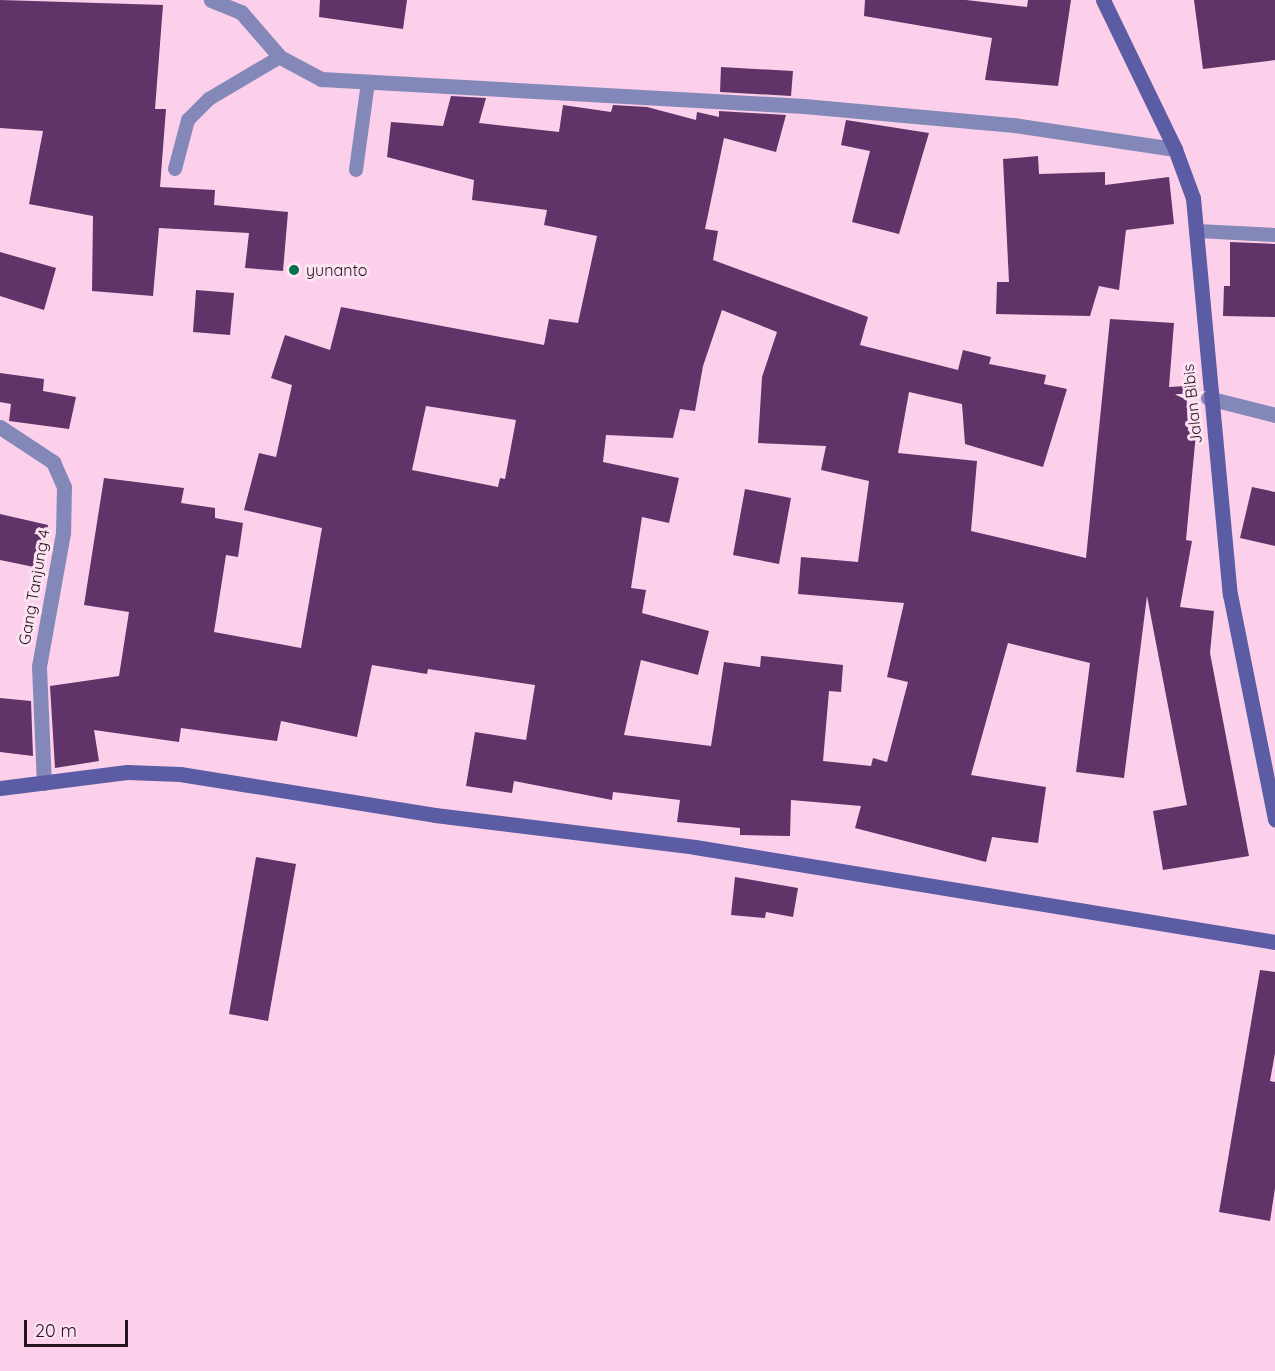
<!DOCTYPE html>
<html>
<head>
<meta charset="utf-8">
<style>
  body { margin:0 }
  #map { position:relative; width:1275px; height:1371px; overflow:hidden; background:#fcd0ea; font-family:Quicksand,sans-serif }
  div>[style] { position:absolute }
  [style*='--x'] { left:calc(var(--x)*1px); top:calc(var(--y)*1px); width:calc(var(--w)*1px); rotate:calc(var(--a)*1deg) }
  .building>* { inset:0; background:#603369 }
  .lane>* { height:14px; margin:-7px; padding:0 7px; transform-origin:7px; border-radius:7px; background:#8488b8 }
  .street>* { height:15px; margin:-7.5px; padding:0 7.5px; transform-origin:7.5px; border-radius:7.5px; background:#8488b8 }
  .secondary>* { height:15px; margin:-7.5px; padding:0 7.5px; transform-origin:7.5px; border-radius:7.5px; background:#5b5ca3 }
  .dots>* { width:16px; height:16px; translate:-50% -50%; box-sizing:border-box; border:3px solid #fee3f3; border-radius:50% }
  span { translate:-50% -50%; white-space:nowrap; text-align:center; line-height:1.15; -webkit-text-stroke:6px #fee3f3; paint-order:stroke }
  .poi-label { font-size:16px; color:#22131c }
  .left { translate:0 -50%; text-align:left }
  .street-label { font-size:16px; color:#22131c }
  .scale { position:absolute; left:24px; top:1320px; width:104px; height:27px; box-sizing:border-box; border:3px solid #22131c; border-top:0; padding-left:8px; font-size:18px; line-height:21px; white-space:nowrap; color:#22131c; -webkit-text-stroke:4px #fee3f3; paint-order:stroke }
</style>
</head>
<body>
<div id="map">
  <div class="building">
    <div style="clip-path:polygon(0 0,163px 5px,155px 109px,166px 109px,160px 187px,215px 190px,214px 205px,288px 212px,283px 271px,245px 268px,249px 233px,159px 228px,153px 296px,92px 291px,93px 216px,29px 204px,43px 131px,0 128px)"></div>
    <div style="clip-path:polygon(320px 0,407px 0,403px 29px,319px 17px)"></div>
    <div style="clip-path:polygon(865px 0,966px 0,1027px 7px,1028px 0,1071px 0,1058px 86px,985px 80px,992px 38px,864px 16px)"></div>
    <div style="clip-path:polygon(1194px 0,1275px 0,1275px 60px,1203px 69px)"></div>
    <div style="clip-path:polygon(721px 67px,793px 71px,791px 96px,720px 92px)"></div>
    <div style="clip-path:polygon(evenodd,451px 96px,486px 98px,479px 123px,559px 132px,563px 105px,611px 112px,613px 105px,647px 107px,696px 120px,697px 112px,719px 117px,719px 111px,786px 115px,776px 152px,724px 138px,705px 229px,718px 231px,713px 260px,868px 317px,860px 345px,958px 370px,963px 350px,991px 357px,989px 364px,1046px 375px,1044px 384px,1067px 389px,1043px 467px,965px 444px,962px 404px,909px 392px,898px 453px,977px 461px,971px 531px,1086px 558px,1110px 319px,1174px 323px,1169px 387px,1186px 386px,1188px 431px,1196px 433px,1186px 540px,1192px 541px,1180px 607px,1214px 611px,1210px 653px,1249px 856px,1163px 870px,1153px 811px,1187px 805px,1147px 596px,1124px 778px,1076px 772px,1090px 663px,1008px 643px,971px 775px,1046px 787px,1038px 843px,992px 837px,986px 862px,855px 828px,861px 806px,791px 800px,790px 836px,740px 835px,740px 828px,677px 822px,680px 800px,613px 792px,612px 800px,514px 781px,512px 793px,466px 786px,475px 732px,526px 740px,535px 685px,428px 669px,427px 674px,372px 665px,357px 737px,281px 721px,277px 741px,181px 728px,179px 742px,94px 730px,99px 761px,55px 768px,50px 686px,119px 676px,129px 612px,84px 605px,104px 478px,184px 488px,181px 503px,215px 508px,215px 518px,243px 523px,238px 557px,226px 555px,214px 632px,301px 648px,322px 528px,244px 510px,259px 453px,276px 457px,292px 385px,271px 378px,285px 335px,330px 350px,341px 307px,544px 345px,549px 319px,578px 323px,597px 236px,544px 225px,547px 210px,472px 200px,474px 180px,387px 157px,391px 122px,443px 126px,451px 96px,722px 310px,777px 332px,762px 377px,758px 443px,826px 446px,821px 470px,869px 481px,858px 562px,801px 557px,798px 594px,904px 603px,887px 677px,908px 682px,887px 762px,873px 758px,871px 766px,823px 761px,829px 691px,841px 692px,843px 665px,761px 656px,760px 667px,724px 662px,711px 746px,624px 735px,641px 660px,698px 675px,709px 631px,642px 613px,646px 590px,631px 588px,642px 517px,669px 523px,679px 478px,603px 462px,606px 435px,673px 438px,680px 409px,695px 411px,703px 366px,722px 310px,451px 96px,426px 406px,516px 420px,505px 479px,500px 478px,498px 487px,412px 470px,426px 406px)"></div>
    <div style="clip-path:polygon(846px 120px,929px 133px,899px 234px,852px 222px,870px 151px,841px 145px)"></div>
    <div style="clip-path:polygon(1038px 156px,1039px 174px,1105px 172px,1105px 185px,1169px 177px,1174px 224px,1126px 230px,1119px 290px,1099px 286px,1090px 316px,996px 314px,997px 282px,1009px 282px,1003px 159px)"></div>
    <div style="clip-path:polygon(1230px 242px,1275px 244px,1275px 317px,1223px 316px,1224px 286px,1230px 286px)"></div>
    <div style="clip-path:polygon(0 252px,56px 268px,44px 310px,0 296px)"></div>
    <div style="clip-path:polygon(196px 290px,234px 293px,230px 335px,193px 332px)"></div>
    <div style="clip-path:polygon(0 373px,44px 379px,43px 391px,76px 397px,69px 429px,9px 421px,11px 404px,0 402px)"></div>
    <div style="clip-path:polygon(1252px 487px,1275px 492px,1275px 546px,1240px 538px)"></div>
    <div style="clip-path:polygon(745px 489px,791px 498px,779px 564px,733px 555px)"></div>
    <div style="clip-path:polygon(0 514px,48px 525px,39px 568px,0 560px)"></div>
    <div style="clip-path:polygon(0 698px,31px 701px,33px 756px,0 752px)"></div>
    <div style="clip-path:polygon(256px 857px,296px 864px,268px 1021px,229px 1014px)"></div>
    <div style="clip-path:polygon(735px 877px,798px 888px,793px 917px,766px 912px,765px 918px,731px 915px)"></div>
    <div style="clip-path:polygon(1260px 970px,1275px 972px,1275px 1053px,1270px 1081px,1275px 1082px,1275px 1188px,1270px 1221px,1219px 1212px)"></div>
  </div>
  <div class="lane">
    <div style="--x:175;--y:169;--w:51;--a:-75.1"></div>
    <div style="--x:188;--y:120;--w:30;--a:-45"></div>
    <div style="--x:209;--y:99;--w:82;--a:-30.6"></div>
    <div style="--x:356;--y:170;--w:89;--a:-82.2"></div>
    <div style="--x:1198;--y:231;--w:77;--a:3"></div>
  </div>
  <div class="street">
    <div style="--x:211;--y:0;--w:32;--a:22"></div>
    <div style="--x:241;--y:12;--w:60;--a:49.1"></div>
    <div style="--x:280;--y:57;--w:47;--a:28.2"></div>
    <div style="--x:321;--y:79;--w:484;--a:3.2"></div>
    <div style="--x:804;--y:106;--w:211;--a:5.2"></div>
    <div style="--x:1014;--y:125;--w:163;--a:8.5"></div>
    <div style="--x:1208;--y:398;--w:69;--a:14.2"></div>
    <div style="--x:0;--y:427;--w:64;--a:33.4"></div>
    <div style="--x:53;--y:462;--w:27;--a:66"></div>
    <div style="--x:64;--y:487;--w:46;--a:91.2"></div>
    <div style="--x:63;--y:533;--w:135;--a:100.2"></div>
    <div style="--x:39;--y:666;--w:117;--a:87.6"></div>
  </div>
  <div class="secondary">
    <div style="--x:1103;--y:0;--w:165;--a:64.2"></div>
    <div style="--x:1175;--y:149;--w:52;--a:69.8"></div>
    <div style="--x:1193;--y:198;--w:398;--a:84.7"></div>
    <div style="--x:1230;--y:594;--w:230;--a:78.7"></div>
    <div style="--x:0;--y:788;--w:128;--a:-7.2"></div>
    <div style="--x:127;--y:772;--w:53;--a:2.2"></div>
    <div style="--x:180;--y:774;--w:258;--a:9.1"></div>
    <div style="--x:435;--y:815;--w:262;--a:7"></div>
    <div style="--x:695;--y:847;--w:588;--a:9.3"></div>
  </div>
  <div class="dots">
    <div style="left:294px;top:270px;background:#00724c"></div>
  </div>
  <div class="poi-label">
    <span class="left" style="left:306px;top:270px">yunanto</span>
  </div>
  <div class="street-label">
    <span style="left:1192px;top:404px;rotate:-96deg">Jalan Bibis</span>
    <span style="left:34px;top:587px;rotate:-80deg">Gang Tanjung 4</span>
  </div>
  <div class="scale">20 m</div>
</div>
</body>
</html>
